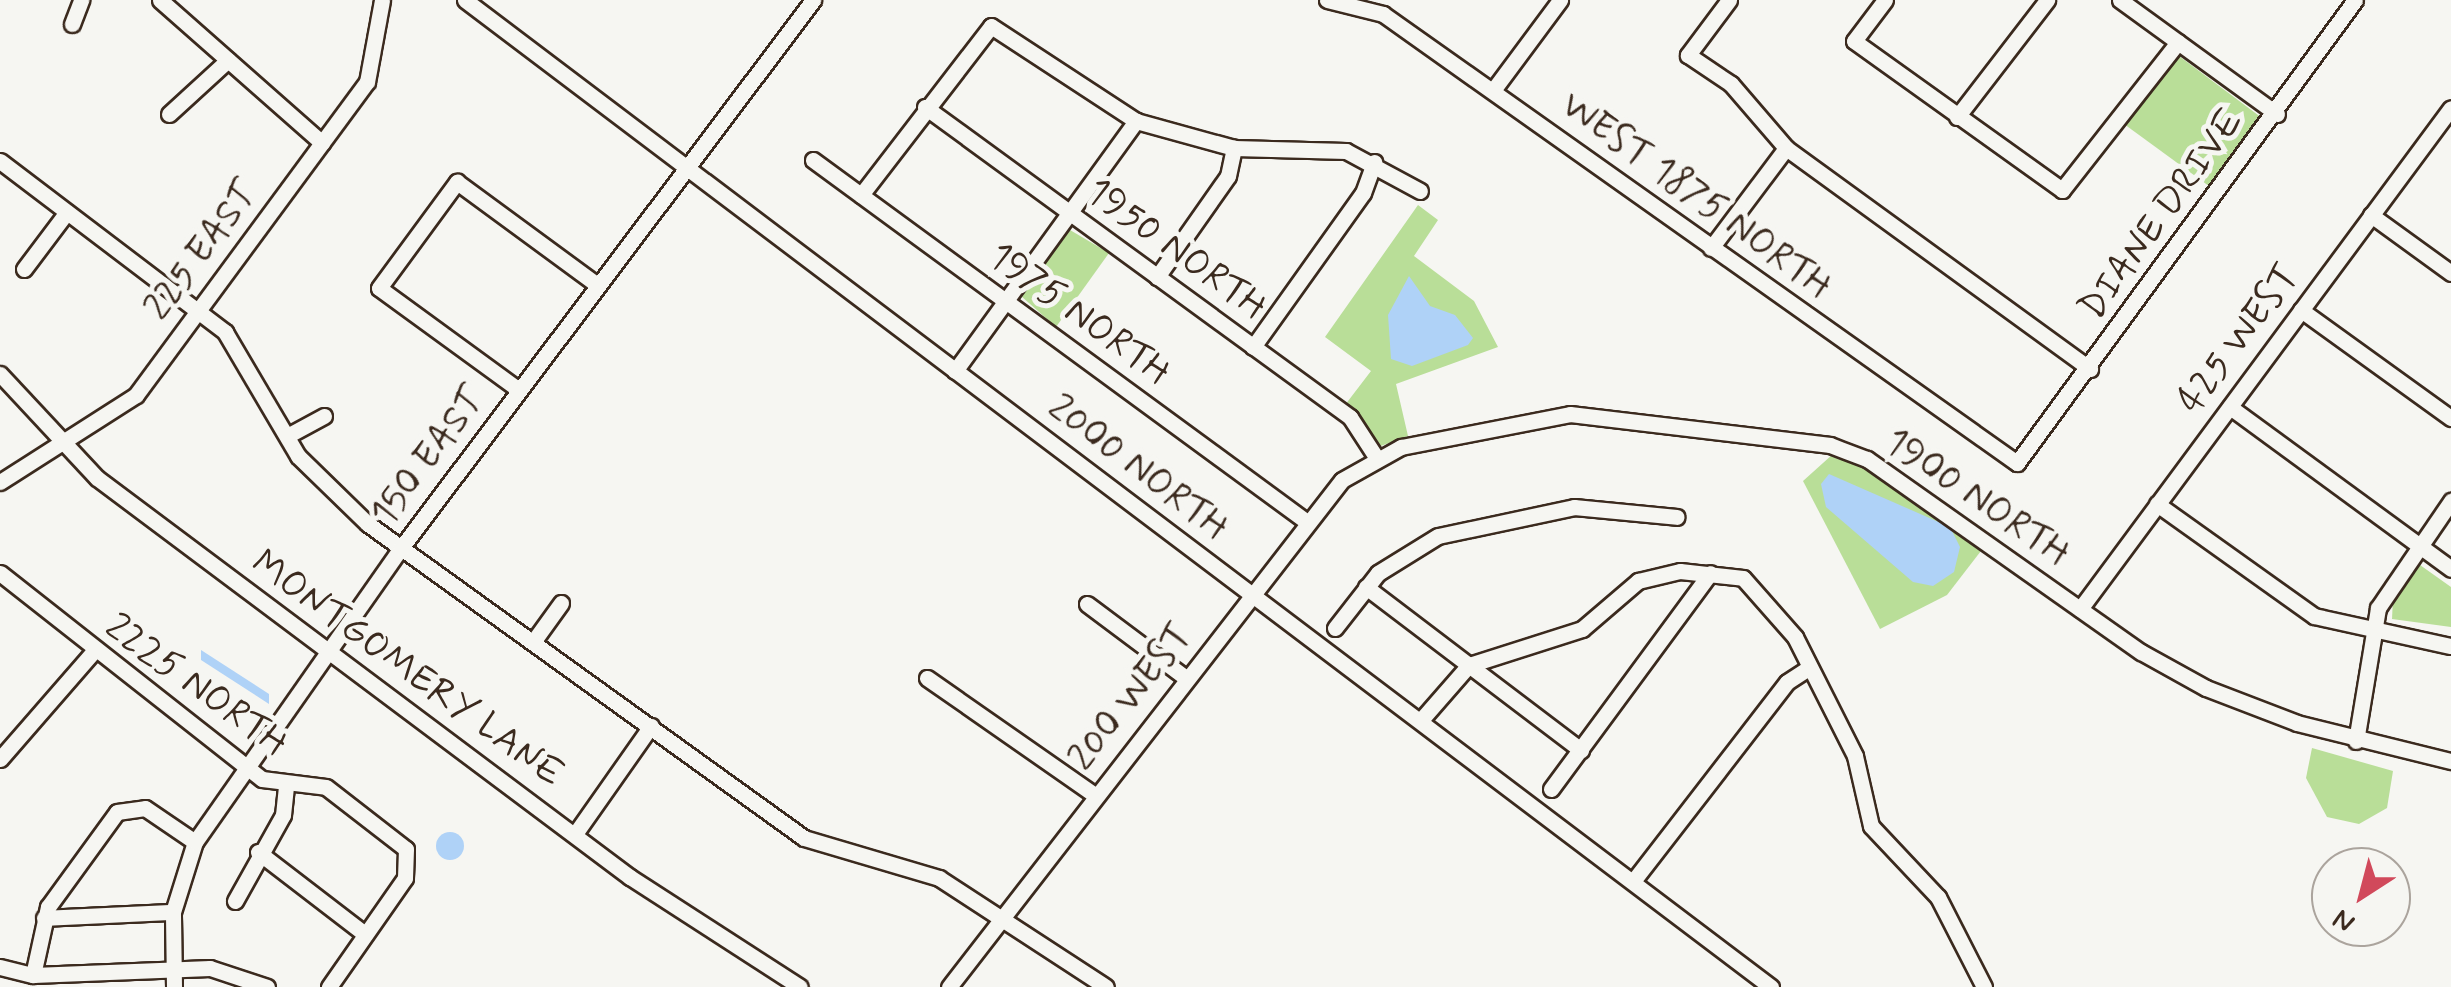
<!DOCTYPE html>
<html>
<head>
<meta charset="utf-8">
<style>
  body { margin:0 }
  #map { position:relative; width:2451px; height:987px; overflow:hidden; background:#f6f6f2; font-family:Mynerve,sans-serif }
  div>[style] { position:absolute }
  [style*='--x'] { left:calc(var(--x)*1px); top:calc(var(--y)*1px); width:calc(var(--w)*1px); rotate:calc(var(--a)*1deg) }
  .green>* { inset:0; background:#b9de98 }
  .water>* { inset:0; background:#afd2f7 }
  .round { border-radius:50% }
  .roads { filter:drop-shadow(2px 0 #3b2a1e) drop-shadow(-2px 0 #3b2a1e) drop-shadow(0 2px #3b2a1e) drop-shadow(0 -2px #3b2a1e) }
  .minor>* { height:15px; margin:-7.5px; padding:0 7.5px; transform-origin:7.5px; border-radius:7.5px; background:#f6f6f2 }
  span { translate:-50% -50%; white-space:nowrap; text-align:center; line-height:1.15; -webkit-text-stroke:10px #f6f6f2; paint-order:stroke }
  .street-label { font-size:38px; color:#3b2a1e }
  .north { position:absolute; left:2311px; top:847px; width:100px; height:100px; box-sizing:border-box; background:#f6f6f2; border:2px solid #aba49d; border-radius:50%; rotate:216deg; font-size:28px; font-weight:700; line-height:40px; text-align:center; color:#3b2a1e }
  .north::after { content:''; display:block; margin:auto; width:35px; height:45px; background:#d1495b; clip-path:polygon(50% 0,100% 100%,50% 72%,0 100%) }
</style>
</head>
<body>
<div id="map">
  <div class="green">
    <div style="clip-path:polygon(2179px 56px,2262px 118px,2213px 189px,2124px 124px)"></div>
    <div style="clip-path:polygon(1418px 205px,1438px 220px,1414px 256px,1474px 301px,1498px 347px,1396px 384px,1408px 436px,1378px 447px,1345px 405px,1371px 371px,1325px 337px)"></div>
    <div style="clip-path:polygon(1070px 230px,1109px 253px,1056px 327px,1021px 296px)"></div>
    <div style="clip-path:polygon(1833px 454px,1867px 465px,1984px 547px,1947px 595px,1880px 629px,1803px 481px)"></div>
    <div style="clip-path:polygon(2420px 565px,2451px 587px,2451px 627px,2392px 619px,2393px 598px)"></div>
    <div style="clip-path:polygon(2312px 748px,2393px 771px,2387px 808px,2359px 824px,2327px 817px,2306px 778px)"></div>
  </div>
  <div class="water">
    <div style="clip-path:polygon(1409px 276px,1430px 306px,1455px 315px,1473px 338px,1468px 345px,1412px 366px,1391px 359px,1388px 315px)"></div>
    <div style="clip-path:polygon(1829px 474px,1950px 527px,1960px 547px,1954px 572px,1933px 586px,1913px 582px,1826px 507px,1821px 484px)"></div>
    <div style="clip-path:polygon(201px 650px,269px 694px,269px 704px,201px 660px)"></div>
    <div class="round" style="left:436px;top:832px;width:28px;height:28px"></div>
  </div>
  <div class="roads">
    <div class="minor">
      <div style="--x:160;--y:0;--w:216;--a:41.4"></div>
      <div style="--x:465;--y:0;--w:1637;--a:37.08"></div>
      <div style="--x:1327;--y:0;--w:58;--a:14"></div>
      <div style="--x:1383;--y:14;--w:777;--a:35.31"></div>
      <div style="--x:2017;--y:463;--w:573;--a:-53.87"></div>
      <div style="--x:1729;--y:0;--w:69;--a:126.7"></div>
      <div style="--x:1688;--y:55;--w:52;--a:34"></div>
      <div style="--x:1731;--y:84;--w:84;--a:49.3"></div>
      <div style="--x:1786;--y:148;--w:376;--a:36"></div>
      <div style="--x:1885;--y:0;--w:51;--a:127.1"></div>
      <div style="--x:1854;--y:41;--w:256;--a:35.6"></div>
      <div style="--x:2062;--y:190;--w:188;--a:-51.9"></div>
      <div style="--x:2120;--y:0;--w:194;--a:36"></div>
      <div style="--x:72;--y:24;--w:26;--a:-69"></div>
      <div style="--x:1494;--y:89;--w:111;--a:-53.4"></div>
      <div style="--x:925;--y:107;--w:526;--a:36.11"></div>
      <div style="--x:1350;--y:417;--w:48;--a:57"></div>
      <div style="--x:169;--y:114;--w:80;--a:-42.5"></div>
      <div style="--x:1957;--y:117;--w:148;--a:-52.4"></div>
      <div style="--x:813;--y:160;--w:612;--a:36.23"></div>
      <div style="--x:0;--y:161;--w:283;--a:37.2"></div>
      <div style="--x:225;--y:332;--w:144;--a:59.5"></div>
      <div style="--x:298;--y:456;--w:98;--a:44.2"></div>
      <div style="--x:368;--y:524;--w:537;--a:35.76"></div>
      <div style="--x:804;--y:838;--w:141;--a:16.5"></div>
      <div style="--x:939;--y:878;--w:199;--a:33.1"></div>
      <div style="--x:861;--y:195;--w:213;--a:-52.4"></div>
      <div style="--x:991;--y:26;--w:173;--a:33.2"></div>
      <div style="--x:1136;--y:121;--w:102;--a:15.4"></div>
      <div style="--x:1234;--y:148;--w:112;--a:1.5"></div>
      <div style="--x:1346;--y:151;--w:84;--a:28.4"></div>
      <div style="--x:2371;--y:215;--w:99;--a:35.9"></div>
      <div style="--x:1711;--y:248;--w:125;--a:-53.1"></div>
      <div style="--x:24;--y:269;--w:71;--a:-53"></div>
      <div style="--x:1157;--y:277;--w:123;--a:-54.9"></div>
      <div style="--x:1228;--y:176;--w:29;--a:-78"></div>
      <div style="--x:2301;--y:310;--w:185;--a:35.8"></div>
      <div style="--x:1253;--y:347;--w:189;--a:-54.5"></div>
      <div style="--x:1363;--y:193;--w:33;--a:-70"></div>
      <div style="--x:955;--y:371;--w:309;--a:-54.1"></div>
      <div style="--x:0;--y:374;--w:142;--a:47"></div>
      <div style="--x:97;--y:478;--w:666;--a:36.82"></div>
      <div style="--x:630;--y:877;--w:202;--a:32.9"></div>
      <div style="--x:519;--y:390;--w:173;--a:-143.9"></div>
      <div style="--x:379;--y:288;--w:132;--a:-53.7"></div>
      <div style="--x:457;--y:182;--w:172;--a:36.3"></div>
      <div style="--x:2230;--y:407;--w:274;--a:36.2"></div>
      <div style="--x:287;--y:436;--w:42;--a:-28.4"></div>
      <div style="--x:0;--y:482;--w:161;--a:-32.6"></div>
      <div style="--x:136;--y:395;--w:389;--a:-53.6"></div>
      <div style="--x:367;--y:82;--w:83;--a:-79.6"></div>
      <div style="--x:2157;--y:504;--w:193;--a:35.5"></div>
      <div style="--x:2314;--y:616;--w:140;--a:12.4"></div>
      <div style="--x:0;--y:573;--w:333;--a:38.2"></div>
      <div style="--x:262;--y:779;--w:64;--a:7.1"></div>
      <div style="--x:326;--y:787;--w:101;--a:37.8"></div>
      <div style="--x:406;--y:849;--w:29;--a:92"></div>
      <div style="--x:405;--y:878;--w:133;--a:124.9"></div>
      <div style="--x:1366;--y:587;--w:270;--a:37.2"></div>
      <div style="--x:1087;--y:604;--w:124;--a:36.8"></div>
      <div style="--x:2080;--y:609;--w:623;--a:-53.48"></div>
      <div style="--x:1335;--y:628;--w:70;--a:-52"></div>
      <div style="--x:1378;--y:573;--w:70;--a:-31.7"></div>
      <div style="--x:1438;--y:536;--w:139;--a:-12"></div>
      <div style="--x:1574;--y:507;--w:103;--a:5.5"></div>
      <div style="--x:533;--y:642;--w:48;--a:-54.3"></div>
      <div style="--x:927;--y:678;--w:206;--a:34.9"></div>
      <div style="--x:1421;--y:720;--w:73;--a:-48.9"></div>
      <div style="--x:1469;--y:665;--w:119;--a:-17.7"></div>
      <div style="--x:1582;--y:629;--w:74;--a:-40.6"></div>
      <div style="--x:1638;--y:581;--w:43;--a:-13.4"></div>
      <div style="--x:1680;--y:571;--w:63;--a:6.3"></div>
      <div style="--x:1743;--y:578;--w:79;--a:48.6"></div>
      <div style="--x:1795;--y:637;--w:133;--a:63.2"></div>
      <div style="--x:1855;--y:756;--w:72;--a:77.1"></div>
      <div style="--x:1871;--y:826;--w:98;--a:46.7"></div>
      <div style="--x:1938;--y:897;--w:101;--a:62.9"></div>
      <div style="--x:2356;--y:741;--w:135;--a:-80.6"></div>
      <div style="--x:2378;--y:608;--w:130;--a:-55.7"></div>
      <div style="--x:0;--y:759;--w:142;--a:-49"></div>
      <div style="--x:1551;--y:789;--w:268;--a:-53.6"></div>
      <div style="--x:575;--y:834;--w:132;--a:-54.9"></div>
      <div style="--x:258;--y:852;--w:135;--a:37.5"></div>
      <div style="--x:1634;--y:880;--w:250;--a:-52.3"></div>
      <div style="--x:1787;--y:682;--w:27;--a:-33"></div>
      <div style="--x:235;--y:901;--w:98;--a:-60.8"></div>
      <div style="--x:283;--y:815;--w:29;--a:-84"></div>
      <div style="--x:44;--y:918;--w:129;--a:-2.7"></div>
      <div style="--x:0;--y:967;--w:34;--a:14"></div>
      <div style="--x:33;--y:975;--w:177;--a:-2.3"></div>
      <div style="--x:210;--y:968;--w:60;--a:18.4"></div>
      <div style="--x:33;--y:975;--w:70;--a:-77.6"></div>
      <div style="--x:48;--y:907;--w:117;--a:-54"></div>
      <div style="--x:117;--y:812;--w:28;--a:-8"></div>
      <div style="--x:145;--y:808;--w:60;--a:34.2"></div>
      <div style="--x:174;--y:987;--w:75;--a:-90.8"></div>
      <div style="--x:173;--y:912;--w:73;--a:-72.6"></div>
      <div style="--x:195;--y:842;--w:359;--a:-55"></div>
      <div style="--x:401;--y:548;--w:686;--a:-53.06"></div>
      <div style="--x:949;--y:987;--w:641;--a:-52.22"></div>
      <div style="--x:1342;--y:480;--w:68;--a:-29.2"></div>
      <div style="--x:1401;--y:447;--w:172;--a:-11"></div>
      <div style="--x:1570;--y:414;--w:262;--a:6.8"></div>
      <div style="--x:1830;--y:445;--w:40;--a:21"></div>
      <div style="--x:1867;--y:459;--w:335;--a:35.2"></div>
      <div style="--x:2141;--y:652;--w:74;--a:29"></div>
      <div style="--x:2206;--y:688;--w:97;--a:21"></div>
      <div style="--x:2297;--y:723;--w:159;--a:13.9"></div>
    </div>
  </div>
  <div class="street-label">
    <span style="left:1696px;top:196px;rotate:36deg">WEST 1875 NORTH</span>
    <span style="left:2162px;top:215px;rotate:-54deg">DIANE DRIVE</span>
    <span style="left:1176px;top:250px;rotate:36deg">1950 NORTH</span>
    <span style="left:202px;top:251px;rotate:-53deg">225 EAST</span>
    <span style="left:1079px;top:315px;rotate:36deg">1975 NORTH</span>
    <span style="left:2239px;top:339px;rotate:-53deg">425 WEST</span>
    <span style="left:429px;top:457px;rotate:-53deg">150 EAST</span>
    <span style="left:1138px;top:468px;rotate:37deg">2000 NORTH</span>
    <span style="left:1977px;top:498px;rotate:34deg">1900 NORTH</span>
    <span style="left:407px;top:669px;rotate:36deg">MONTGOMERY LANE</span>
    <span style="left:196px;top:686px;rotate:36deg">2225 NORTH</span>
    <span style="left:1131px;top:697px;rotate:-52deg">200 WEST</span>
  </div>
  <div class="north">N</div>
</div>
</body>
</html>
